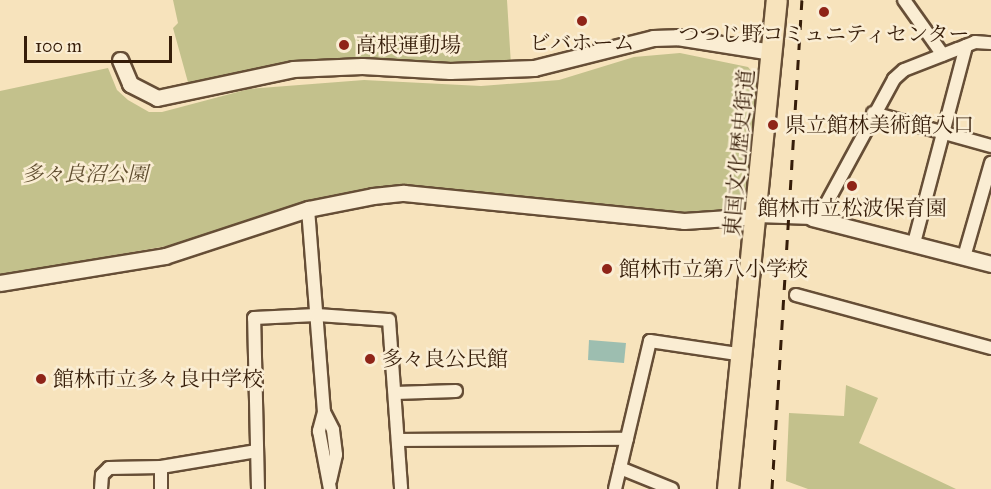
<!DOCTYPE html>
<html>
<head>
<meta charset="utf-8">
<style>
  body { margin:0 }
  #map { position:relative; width:991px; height:489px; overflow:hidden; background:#f7e3bc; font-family:"IM FELL Great Primer","Noto Serif JP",serif }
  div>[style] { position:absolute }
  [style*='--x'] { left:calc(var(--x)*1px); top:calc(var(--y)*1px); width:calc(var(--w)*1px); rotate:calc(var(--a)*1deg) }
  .green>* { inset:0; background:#c3c18c }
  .water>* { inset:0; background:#9dbeb0 }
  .roads { filter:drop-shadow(2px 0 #664e36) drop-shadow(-2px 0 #664e36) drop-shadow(0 2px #664e36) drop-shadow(0 -2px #664e36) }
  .minor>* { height:12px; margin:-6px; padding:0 6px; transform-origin:6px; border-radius:6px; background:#faedd3 }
  .tertiary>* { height:15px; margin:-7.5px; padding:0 7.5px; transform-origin:7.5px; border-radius:7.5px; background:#faedd3 }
  .trunk>* { height:20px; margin:-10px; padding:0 10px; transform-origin:10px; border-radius:10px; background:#f7e3bc }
  .rail>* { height:3px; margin-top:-1.5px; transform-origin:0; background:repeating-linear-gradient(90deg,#361d09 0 10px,transparent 0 20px) }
  .dots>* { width:16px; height:16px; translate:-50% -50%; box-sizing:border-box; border:3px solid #faedd3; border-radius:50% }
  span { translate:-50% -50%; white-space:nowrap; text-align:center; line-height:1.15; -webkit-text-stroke:5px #faedd3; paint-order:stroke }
  .poi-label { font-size:21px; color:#361d09 }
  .left { translate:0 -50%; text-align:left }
  .street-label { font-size:21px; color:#361d09 }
  .park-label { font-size:21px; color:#604e30; font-style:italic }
  .scale { position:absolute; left:24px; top:36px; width:148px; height:27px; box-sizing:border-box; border:3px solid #361d09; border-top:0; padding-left:8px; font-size:18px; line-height:21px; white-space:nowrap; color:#361d09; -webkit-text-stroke:4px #faedd3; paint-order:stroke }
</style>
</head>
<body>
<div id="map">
  <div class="green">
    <div style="clip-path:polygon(173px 0,507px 0,511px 65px,487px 67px,425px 62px,189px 86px,173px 28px,178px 23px)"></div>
    <div style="clip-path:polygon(680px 53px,748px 67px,758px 79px,748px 203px,743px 210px,686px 213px,414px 186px,364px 189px,327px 196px,190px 242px,0 275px,0 91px,108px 68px,117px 90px,128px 100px,149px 112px,162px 112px,249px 89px,364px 80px,481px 86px,559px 80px,634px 57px)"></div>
    <div style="clip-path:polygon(846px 385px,878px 398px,859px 443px,956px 489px,808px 489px,786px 481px,789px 413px,844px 416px)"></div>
  </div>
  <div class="water">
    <div style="clip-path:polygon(589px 340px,626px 343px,624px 363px,588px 360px)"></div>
  </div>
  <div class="roads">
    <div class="minor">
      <div style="--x:904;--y:0;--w:67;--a:54.7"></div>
      <div style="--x:873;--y:113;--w:123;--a:15.6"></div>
      <div style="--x:308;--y:209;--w:204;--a:85.5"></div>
      <div style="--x:324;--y:412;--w:20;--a:105"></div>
      <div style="--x:319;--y:431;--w:59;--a:79.3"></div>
      <div style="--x:758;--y:216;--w:54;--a:2.1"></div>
      <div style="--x:818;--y:219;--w:159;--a:-61.5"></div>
      <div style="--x:894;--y:79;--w:13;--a:-42"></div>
      <div style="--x:904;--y:70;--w:58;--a:-21.3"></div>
      <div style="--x:958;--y:49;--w:18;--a:-22"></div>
      <div style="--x:975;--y:42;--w:16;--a:4"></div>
      <div style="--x:914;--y:243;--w:204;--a:-75.2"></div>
      <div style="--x:964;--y:257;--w:98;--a:-74"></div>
      <div style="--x:796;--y:295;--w:202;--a:15.2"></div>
      <div style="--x:395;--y:393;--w:61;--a:-1.9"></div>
      <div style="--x:324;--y:412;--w:20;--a:63"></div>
      <div style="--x:333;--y:430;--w:25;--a:83"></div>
      <div style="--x:336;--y:455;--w:26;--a:103"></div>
      <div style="--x:398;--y:440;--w:229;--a:-0.3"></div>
      <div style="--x:161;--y:467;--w:22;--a:90"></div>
      <div style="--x:620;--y:468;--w:56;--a:22"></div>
      <div style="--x:101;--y:489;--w:14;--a:-86"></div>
      <div style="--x:102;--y:475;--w:10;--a:-45"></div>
      <div style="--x:109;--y:468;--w:52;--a:-1.1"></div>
      <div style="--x:161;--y:467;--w:97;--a:-9.5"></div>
      <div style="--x:258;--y:489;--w:171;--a:-91.3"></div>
      <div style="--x:254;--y:318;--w:62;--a:-2.8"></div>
      <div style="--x:316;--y:315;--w:73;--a:3.9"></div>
      <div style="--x:389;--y:320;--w:169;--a:85.9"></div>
      <div style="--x:615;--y:489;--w:152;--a:-76.7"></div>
      <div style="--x:650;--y:341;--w:95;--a:8.5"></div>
    </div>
    <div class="tertiary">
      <div style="--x:120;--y:60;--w:26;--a:67"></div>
      <div style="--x:130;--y:84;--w:30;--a:27"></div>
      <div style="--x:157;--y:98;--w:139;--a:-12"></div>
      <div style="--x:293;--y:69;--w:69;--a:-2.5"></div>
      <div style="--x:362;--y:66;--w:88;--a:3.3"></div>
      <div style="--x:450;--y:71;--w:84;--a:-2"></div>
      <div style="--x:534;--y:68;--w:123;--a:-14.1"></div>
      <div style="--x:653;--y:38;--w:24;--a:-2"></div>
      <div style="--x:677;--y:37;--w:96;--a:9"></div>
      <div style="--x:812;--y:218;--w:185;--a:14.4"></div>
      <div style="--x:0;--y:283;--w:167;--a:-9.3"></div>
      <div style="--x:165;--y:256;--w:151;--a:-18.2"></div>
      <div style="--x:308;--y:209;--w:66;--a:-11.3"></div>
      <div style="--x:373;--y:196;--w:31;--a:-6"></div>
      <div style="--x:404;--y:193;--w:281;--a:5.7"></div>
      <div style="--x:684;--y:221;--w:74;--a:-3.9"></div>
    </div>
    <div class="trunk">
      <div style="--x:728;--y:489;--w:491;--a:-84.3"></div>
    </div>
  </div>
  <div class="rail">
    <div style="--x:772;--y:489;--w:490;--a:-86.5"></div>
  </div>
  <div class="dots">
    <div style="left:824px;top:12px;background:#8f2418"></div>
    <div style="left:582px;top:21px;background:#8f2418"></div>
    <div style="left:344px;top:45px;background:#8f2418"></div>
    <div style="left:773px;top:125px;background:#8f2418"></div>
    <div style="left:852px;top:186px;background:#8f2418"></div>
    <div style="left:607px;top:269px;background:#8f2418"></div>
    <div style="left:370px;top:359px;background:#8f2418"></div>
    <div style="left:41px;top:379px;background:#8f2418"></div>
  </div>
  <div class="poi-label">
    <span style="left:824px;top:34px">つつじ野コミュニティセンター</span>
    <span style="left:582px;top:43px">ビバホーム</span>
    <span class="left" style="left:356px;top:45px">高根運動場</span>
    <span class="left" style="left:785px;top:125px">県立館林美術館入口</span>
    <span style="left:852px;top:208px">館林市立松波保育園</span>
    <span class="left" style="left:619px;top:269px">館林市立第八小学校</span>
    <span class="left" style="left:382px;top:359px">多々良公民館</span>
    <span class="left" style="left:53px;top:379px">館林市立多々良中学校</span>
  </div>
  <div class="street-label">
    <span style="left:739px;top:153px;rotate:-85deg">東国文化歴史街道</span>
  </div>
  <div class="park-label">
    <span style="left:85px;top:174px">多々良沼公園</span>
  </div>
  <div class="scale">100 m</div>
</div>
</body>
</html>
